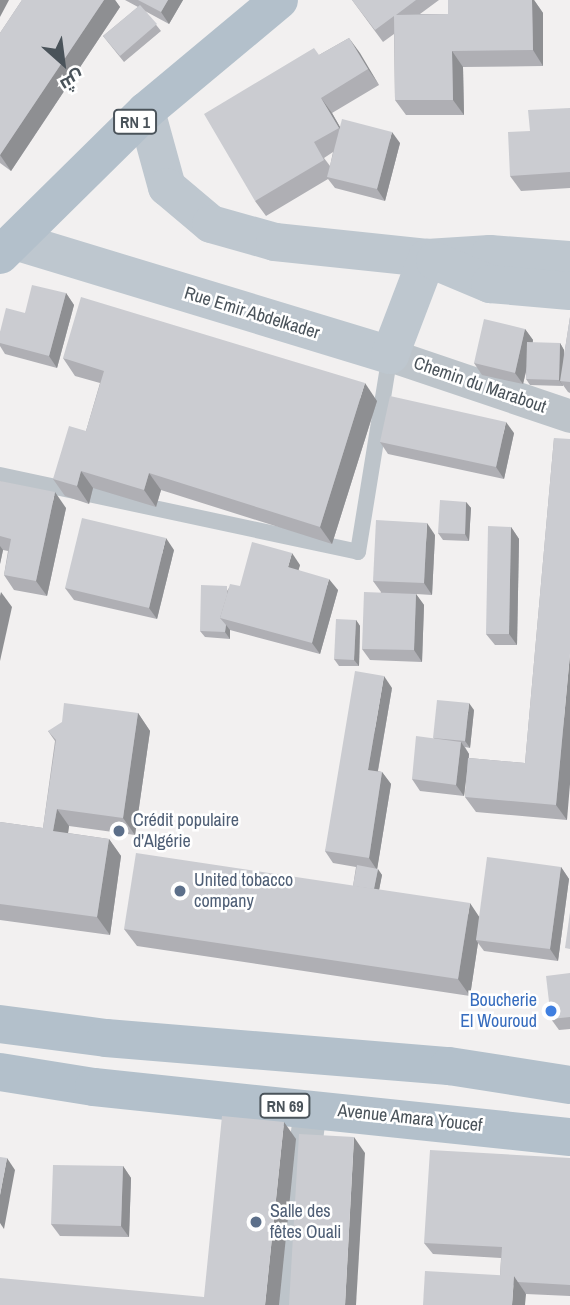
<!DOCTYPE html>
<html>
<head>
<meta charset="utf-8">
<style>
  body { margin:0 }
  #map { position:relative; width:570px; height:1305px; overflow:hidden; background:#f2f0f0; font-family:"Archivo Narrow",Cairo,sans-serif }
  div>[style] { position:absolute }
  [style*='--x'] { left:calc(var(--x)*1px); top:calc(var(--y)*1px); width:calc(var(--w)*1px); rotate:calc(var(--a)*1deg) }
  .lane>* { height:16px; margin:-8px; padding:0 8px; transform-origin:8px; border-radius:8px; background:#bdc4ca }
  .street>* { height:33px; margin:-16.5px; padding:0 16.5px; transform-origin:16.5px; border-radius:16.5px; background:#bdc4ca }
  .secondary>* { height:38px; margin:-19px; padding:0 19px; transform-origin:19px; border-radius:19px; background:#bec7cf }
  .primary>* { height:38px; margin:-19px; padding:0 19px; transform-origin:19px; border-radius:19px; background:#b3c0cb }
  .wall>* { inset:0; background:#afafb4 }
  .shaded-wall>* { inset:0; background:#8e8f92 }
  .building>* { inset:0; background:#cbccd1 }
  .dots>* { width:19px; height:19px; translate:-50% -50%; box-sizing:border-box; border:4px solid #fff; border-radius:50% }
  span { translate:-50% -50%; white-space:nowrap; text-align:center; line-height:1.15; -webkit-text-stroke:5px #fff; paint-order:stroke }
  .shield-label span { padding:2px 5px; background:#fff; border:2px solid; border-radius:5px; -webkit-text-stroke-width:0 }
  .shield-label { font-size:16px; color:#4a535a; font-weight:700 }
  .street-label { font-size:18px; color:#4a535a }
  .service-label { font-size:18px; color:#4e5e75 }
  .left { translate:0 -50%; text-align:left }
  .shop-label { font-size:18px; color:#366cbe }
  .right { translate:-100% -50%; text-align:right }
  .north { position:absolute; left:28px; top:28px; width:70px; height:70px; -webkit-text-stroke:5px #fff; paint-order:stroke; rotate:152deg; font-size:19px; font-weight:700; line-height:28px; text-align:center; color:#4a535a }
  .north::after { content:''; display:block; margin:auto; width:24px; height:32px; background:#4a535a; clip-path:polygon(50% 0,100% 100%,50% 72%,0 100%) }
</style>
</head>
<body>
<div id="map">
  <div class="lane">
    <div style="--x:0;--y:475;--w:366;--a:12.1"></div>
    <div style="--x:358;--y:552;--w:200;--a:-80.8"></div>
  </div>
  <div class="street">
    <div style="--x:390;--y:355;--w:190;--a:18.7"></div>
    <div style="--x:286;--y:1305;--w:198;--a:-83.1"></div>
  </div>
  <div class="secondary">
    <div style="--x:146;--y:111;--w:79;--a:74.6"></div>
    <div style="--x:167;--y:187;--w:57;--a:40.1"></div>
    <div style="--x:211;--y:224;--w:66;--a:15.7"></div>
    <div style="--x:275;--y:242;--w:153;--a:6"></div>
    <div style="--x:427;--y:258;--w:63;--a:-3.6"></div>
    <div style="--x:490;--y:254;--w:80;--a:4.3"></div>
    <div style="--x:15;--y:241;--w:392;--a:16.9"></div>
    <div style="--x:390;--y:355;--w:104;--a:-69.1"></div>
    <div style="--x:435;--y:261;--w:60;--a:22.7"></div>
    <div style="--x:490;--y:284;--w:80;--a:5"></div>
  </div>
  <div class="primary">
    <div style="--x:0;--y:255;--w:205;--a:-44.6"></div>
    <div style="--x:146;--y:111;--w:173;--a:-39.8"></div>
    <div style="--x:0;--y:1024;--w:107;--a:7.5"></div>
    <div style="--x:106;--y:1038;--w:344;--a:4.7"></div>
    <div style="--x:449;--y:1066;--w:122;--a:8.9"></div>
    <div style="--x:0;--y:1072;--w:95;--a:9.1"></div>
    <div style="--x:94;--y:1087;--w:479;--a:6"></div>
  </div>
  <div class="wall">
    <div style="clip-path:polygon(22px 0,115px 0,120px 7px,11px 171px,0 163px,0 33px)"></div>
    <div style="clip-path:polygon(125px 0,183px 0,169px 24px,145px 11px,161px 31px,124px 62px,103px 36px,138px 7px)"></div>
    <div style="clip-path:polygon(352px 0,439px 0,420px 14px,448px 14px,448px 0,534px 0,543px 13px,543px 66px,463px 67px,464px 115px,406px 115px,395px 100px,394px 34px,383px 42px)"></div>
    <div style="clip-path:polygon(evenodd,349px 38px,379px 85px,332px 113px,340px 127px,400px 143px,385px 201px,335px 188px,328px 179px,266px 216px,255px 201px,319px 55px,349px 38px,333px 152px,330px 166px,324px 158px,333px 152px)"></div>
    <div style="clip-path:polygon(570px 108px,570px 188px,521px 191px,510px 176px,530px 131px)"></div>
    <div style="clip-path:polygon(66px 293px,74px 305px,57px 368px,5px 354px,0 346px,0 332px,25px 313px)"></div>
    <div style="clip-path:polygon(570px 317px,570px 393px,568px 392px,563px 385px,563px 386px,530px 385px,526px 379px,526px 372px,523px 384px,482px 375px,474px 363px,525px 329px,533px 340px,533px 343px,560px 343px,564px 350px,564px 356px)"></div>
    <div style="clip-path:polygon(63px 358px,377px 401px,332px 544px,161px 490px,156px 507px,93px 488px,89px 504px,65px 496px,53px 479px,86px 431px,100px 383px,75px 376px)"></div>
    <div style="clip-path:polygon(514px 433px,504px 479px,388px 454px,380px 442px)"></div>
    <div style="clip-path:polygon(554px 438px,567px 820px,476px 812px,465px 797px,467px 771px,464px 796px,420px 791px,412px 779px,433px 739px,474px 710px,470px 748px,465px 747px,469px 754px,469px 758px,525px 763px)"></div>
    <div style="clip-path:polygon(0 481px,66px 508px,47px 596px,14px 590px,4px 575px,8px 551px,3px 550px,0 564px)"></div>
    <div style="clip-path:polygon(466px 502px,471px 508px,469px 541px,443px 540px,438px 533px)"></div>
    <div style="clip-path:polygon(511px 527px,519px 539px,517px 645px,495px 645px,486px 634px)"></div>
    <div style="clip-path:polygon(435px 535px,432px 595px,416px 594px,424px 605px,422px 662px,370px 660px,362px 649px,381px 592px,373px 581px)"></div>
    <div style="clip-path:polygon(174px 550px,157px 619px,74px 600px,65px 588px)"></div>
    <div style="clip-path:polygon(300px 565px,298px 570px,338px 590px,320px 654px,230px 630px,230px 639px,205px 637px,200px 631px,229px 588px,240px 586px)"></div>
    <div style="clip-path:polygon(356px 620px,360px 626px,359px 666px,339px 666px,334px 659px)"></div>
    <div style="clip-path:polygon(392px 688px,378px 771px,382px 772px,391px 784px,377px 869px,382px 875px,379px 890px,479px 917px,561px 867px,569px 879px,558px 961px,484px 951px,478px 943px,470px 996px,137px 946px,124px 929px,353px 886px,356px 867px,333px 863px,325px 851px)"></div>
    <div style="clip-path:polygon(138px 713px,150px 731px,135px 835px,69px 826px,68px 833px,109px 839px,121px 856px,110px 935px,0 920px,0 822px,43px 828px,55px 741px,48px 731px)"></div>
    <div style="clip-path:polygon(570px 973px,570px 1029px,559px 1030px,551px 1019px)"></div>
    <div style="clip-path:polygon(570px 1158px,570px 1296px,526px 1294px,500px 1276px,501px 1258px,433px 1254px,424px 1243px)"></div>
    <div style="clip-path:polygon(123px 1166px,131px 1178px,129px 1237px,60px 1236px,51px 1224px)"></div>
  </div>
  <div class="shaded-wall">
    <div style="clip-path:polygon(0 0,9px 0,0 17px)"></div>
    <div style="clip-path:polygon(104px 0,115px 0,120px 7px,11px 171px,0 155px)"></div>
    <div style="clip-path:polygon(168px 0,183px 0,169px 24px,161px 12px)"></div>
    <div style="clip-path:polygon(532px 0,534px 0,543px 13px,543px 66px,533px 50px)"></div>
    <div style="clip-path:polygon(349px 38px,360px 53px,379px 85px,368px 69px)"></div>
    <div style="clip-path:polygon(452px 51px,463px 67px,464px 115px,453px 100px)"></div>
    <div style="clip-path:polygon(321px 98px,332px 113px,349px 143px,339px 128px)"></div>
    <div style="clip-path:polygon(392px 132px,400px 143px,385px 201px,377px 189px)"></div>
    <div style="clip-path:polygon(66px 293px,74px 305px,57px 368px,49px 356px)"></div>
    <div style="clip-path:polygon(525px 329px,533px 340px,523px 384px,515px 373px)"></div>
    <div style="clip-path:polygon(560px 343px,564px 350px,563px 381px,560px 381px,563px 386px,559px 380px)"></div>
    <div style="clip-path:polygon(365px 383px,377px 401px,332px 544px,320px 527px)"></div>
    <div style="clip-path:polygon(506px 422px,514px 433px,504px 479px,496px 467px)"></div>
    <div style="clip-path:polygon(81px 471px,93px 488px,89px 504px,77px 486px)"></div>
    <div style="clip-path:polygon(149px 473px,161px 490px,156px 507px,144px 490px)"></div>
    <div style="clip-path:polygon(55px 492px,66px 508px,47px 596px,36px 581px)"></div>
    <div style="clip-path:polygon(466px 502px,471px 508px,469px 541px,465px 534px)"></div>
    <div style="clip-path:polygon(427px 523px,435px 535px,432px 595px,424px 583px)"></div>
    <div style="clip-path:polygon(511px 527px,519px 539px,517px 645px,509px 634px)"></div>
    <div style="clip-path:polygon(166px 538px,174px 550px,157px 619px,149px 608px)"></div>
    <div style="clip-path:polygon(0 546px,3px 550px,0 564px)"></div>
    <div style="clip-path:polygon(292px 553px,300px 565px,296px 579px,288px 567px)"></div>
    <div style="clip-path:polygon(329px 579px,338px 590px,320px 654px,312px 643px)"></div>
    <div style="clip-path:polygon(1px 592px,12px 607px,0 661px,0 596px)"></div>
    <div style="clip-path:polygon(416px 594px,424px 605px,422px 662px,414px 650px)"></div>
    <div style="clip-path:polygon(356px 620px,360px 626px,359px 666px,354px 660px)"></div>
    <div style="clip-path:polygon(226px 625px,230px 630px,230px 639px,225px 632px)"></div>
    <div style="clip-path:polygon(570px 654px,570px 784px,567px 820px,556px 805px)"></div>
    <div style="clip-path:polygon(384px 676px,392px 688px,376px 781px,368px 770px)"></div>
    <div style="clip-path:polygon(469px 703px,474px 710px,470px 748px,465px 741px)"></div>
    <div style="clip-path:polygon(138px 713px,150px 731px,135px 835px,123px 818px)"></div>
    <div style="clip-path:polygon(461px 742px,469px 754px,464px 796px,456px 785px)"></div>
    <div style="clip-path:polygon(382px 772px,391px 784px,377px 870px,369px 858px)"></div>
    <div style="clip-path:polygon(57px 809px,69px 826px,66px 848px,53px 831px)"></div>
    <div style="clip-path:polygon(109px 839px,121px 856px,110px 935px,97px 917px)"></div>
    <div style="clip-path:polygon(561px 867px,569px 879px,558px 961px,550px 949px)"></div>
    <div style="clip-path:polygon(378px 869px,382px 875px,376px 905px,372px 898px)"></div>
    <div style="clip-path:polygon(470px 903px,482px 921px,476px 940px,478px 943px,470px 996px,458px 979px)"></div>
    <div style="clip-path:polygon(284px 1122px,296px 1139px,279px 1305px,265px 1305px)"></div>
    <div style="clip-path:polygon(354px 1137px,365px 1153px,356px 1305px,345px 1305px)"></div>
    <div style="clip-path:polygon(7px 1158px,15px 1170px,4px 1229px,0 1223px,0 1195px)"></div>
    <div style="clip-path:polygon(123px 1166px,131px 1178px,129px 1237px,121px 1226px)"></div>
    <div style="clip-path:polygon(514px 1276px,526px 1294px,525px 1305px,512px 1305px)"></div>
  </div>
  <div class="building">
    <div style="clip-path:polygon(22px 0,104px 0,0 155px,0 33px)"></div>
    <div style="clip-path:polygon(138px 0,168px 0,161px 12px)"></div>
    <div style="clip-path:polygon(352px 0,416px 0,396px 15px,394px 15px,394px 16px,375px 30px)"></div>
    <div style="clip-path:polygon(448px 0,532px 0,533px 50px,452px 51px,453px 100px,395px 100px,394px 15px,448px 14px)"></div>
    <div style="clip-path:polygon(140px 5px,157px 24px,120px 56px,103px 36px)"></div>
    <div style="clip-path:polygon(349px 38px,368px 69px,321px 98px,339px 128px,314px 142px,324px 160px,255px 201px,204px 114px,314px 48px,319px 55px)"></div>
    <div style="clip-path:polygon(570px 108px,570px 172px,510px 176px,508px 132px,530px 131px,528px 110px)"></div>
    <div style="clip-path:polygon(342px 119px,392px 132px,377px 189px,327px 177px)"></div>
    <div style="clip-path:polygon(32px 285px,66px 293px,49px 356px,0 343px,0 332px,6px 308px,25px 313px)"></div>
    <div style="clip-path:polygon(81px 297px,365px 383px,320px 527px,149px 473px,144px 490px,81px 471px,77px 486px,53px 479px,69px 426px,86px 431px,104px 371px,63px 358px)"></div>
    <div style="clip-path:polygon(570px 317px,570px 382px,560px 381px)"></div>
    <div style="clip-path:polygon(484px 319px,525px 329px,515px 373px,474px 363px)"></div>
    <div style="clip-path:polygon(527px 342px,560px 343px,559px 380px,526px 379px)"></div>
    <div style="clip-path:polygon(390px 396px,506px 422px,496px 467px,380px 442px)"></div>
    <div style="clip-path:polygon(554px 438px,570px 439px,570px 654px,556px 805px,465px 797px,468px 758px,525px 763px)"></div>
    <div style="clip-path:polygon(0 481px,55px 492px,36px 581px,4px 575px,11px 539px,0 536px)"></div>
    <div style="clip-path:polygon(440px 500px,466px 502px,465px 534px,438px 533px)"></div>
    <div style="clip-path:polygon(82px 518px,166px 538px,149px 608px,65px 588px)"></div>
    <div style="clip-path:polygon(376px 520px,427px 523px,424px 583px,373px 581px)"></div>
    <div style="clip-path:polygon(488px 526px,511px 527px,509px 634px,486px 634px)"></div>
    <div style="clip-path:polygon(252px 542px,292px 553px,288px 567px,329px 579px,312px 643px,220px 618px,230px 584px,240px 586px)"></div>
    <div style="clip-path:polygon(201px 585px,227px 586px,227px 595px,220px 618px,226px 625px,225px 632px,200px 631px)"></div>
    <div style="clip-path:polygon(364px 592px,416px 594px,414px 650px,362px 649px)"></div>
    <div style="clip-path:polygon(336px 619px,356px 620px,354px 660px,334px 659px)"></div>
    <div style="clip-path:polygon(355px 671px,384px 676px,368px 770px,382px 772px,369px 858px,325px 851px)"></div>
    <div style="clip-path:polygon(437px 700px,469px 703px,465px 741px,433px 738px)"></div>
    <div style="clip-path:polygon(64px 703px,138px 713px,123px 818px,57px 809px,53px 831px,109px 839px,97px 917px,0 904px,0 822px,43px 828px,56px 740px,48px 731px,62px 722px)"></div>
    <div style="clip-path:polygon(416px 736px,461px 742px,456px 785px,412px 779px)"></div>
    <div style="clip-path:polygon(136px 853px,470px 903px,458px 979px,124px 929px)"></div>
    <div style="clip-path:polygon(487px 857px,561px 867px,550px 949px,476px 940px)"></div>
    <div style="clip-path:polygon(357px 865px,378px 869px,374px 889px,353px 886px)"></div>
    <div style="clip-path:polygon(570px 912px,570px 949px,565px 948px)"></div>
    <div style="clip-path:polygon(570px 973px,570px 1017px,551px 1019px,546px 976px)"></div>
    <div style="clip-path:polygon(222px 1116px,284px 1122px,265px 1305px,0 1305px,0 1278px,204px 1297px)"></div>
    <div style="clip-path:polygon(299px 1134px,354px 1137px,345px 1305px,289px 1305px)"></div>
    <div style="clip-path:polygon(430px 1150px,570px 1158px,570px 1285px,518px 1282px,514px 1276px,500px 1276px,502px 1247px,424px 1243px)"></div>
    <div style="clip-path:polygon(0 1157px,7px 1158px,0 1195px)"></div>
    <div style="clip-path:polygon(53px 1165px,123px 1166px,121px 1226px,51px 1224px)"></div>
    <div style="clip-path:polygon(425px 1271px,514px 1276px,512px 1305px,423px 1305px)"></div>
  </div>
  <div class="dots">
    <div style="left:119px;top:831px;background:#5c6f8a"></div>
    <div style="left:180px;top:891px;background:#5c6f8a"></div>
    <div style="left:551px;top:1011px;background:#3f7fe0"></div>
    <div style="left:256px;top:1222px;background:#5c6f8a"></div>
  </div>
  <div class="shield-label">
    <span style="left:135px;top:122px">RN 1</span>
    <span style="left:285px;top:1106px">RN 69</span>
  </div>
  <div class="street-label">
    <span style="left:252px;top:313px;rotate:17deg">Rue Emir Abdelkader</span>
    <span style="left:480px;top:385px;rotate:19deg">Chemin du Marabout</span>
    <span style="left:410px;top:1118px;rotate:6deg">Avenue Amara Youcef</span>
  </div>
  <div class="service-label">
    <span class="left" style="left:133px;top:831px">Crédit populaire<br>d'Algérie</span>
    <span class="left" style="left:194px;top:891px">United tobacco<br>company</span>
    <span class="left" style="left:270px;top:1222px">Salle des<br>fêtes Ouali</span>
  </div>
  <div class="shop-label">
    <span class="right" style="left:537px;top:1011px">Boucherie<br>El Wouroud</span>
  </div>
  <div class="north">ش</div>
</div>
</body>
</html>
